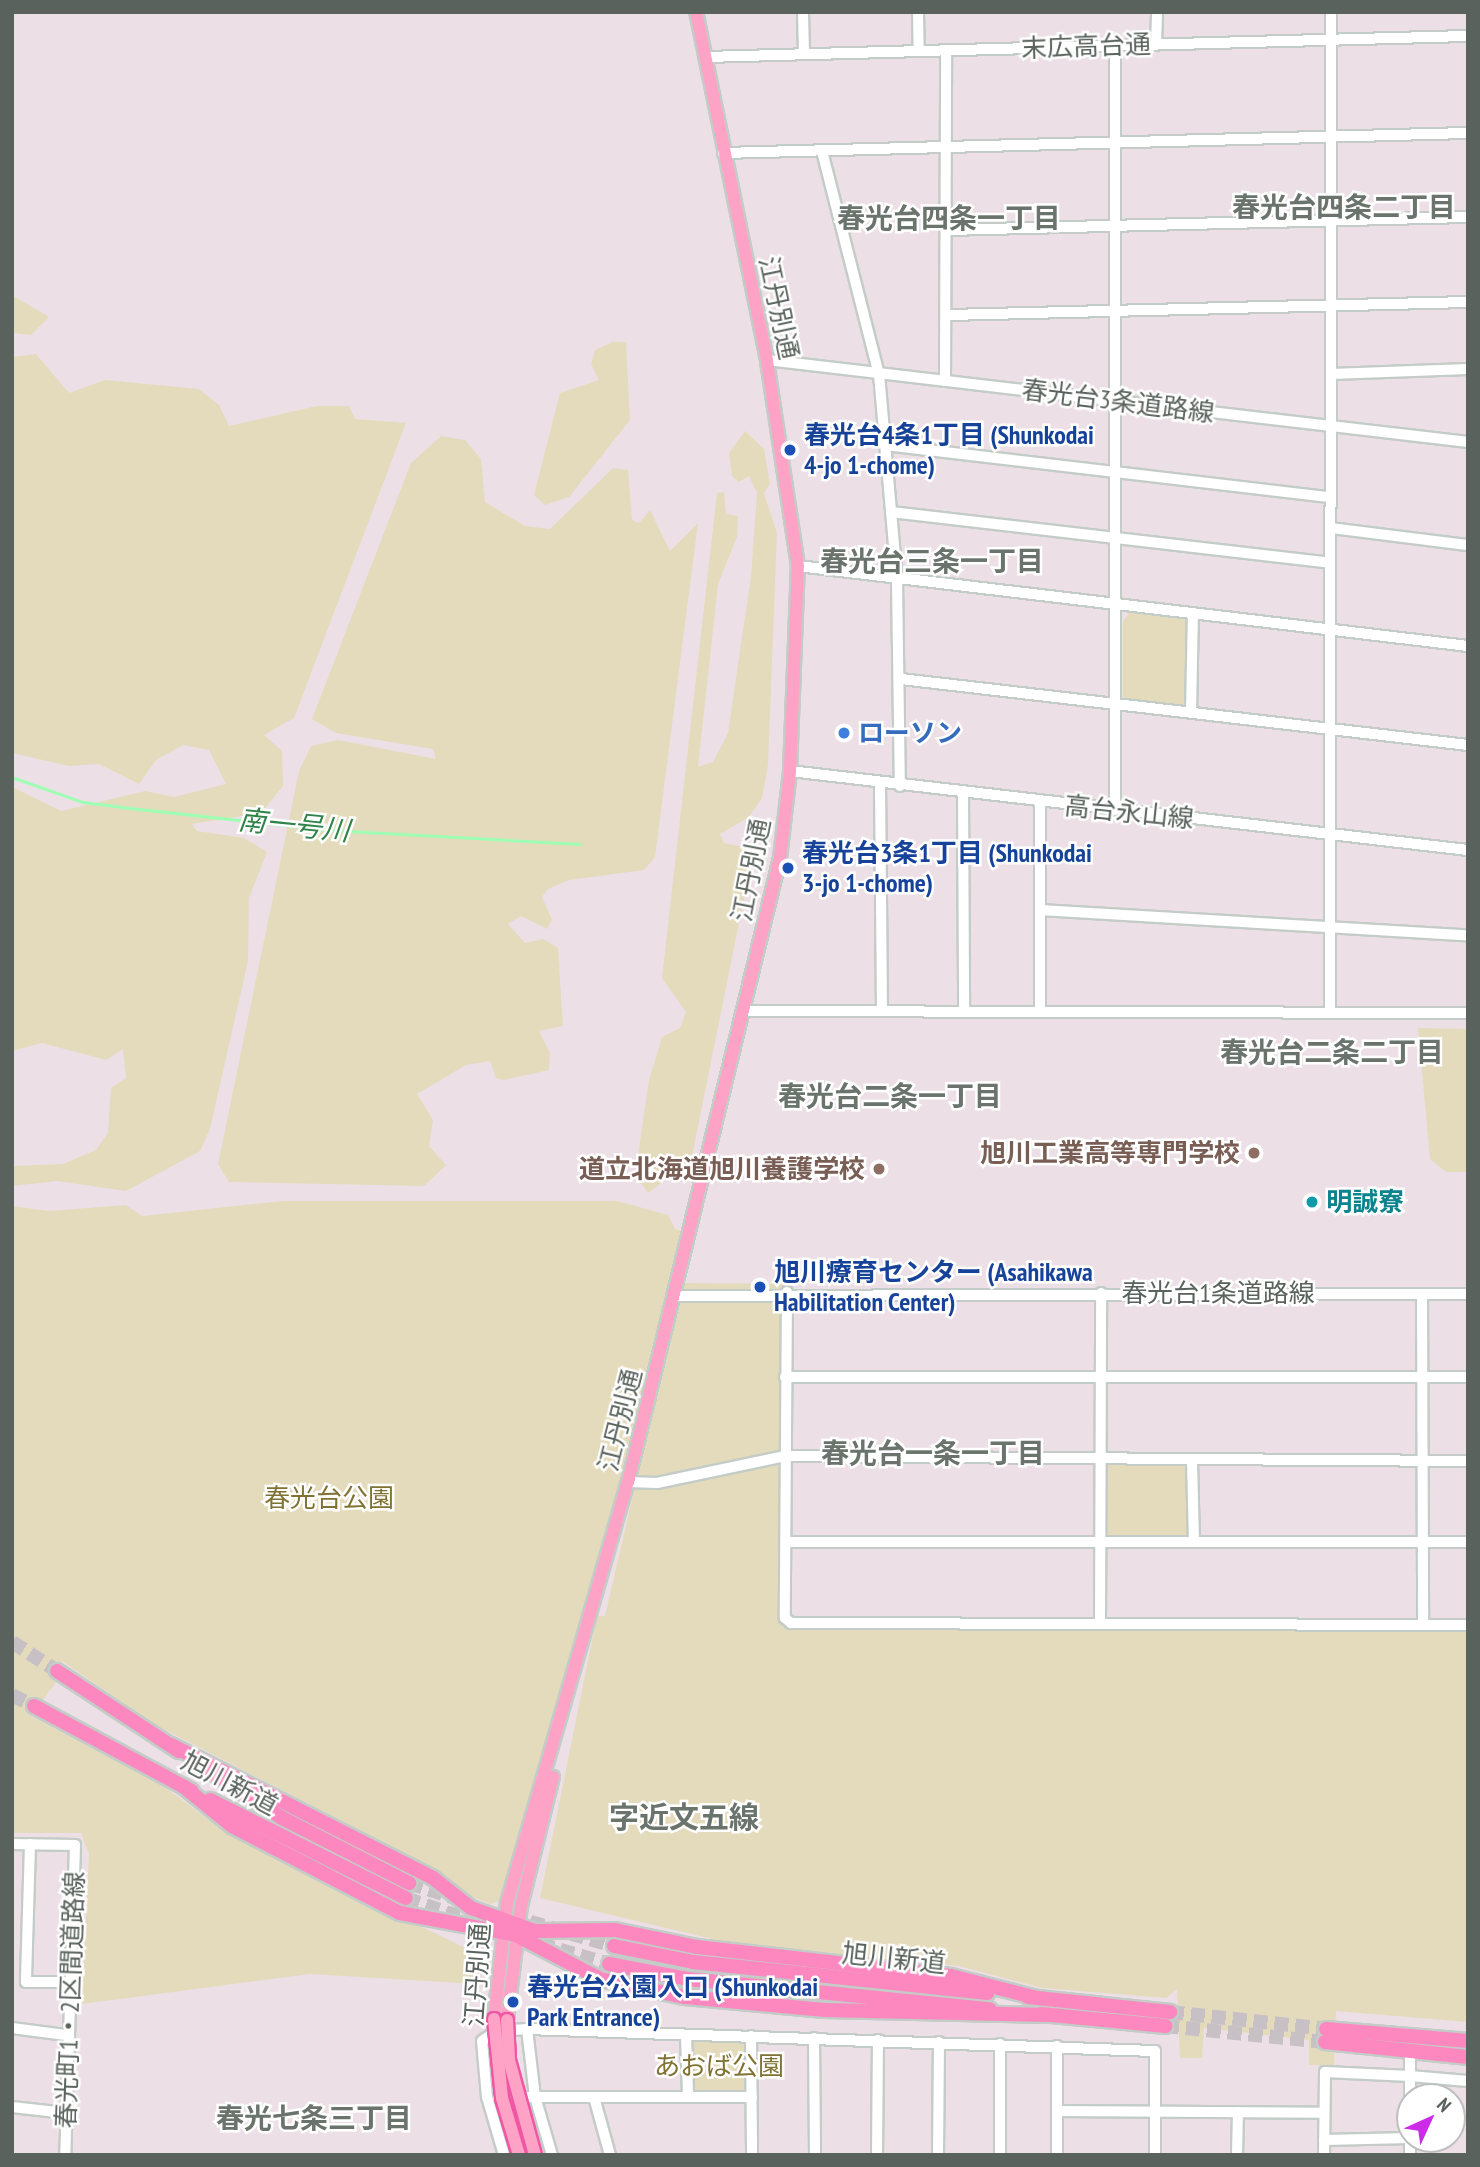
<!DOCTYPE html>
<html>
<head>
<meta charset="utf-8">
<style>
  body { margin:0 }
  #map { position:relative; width:1480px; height:2167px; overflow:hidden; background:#ece0e6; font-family:"PT Sans Narrow","Noto Sans JP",sans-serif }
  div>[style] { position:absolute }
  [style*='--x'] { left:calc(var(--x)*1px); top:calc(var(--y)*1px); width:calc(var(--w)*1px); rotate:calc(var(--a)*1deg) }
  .green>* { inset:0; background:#e4dbbc }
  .stream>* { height:2.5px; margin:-1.25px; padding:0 1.25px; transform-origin:1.25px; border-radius:1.25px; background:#9efeb3 }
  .highway-tunnel>* { height:14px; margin-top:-7px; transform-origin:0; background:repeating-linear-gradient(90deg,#c7c0c4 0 14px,transparent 0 21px) }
  .roads { filter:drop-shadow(2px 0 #c4ccc7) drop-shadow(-2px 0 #c4ccc7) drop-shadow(0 2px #c4ccc7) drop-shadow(0 -2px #c4ccc7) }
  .minor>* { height:10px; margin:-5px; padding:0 5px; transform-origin:5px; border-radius:5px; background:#fff }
  .major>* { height:12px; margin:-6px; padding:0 6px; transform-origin:6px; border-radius:6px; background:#fea3c6 }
  .highway>* { height:14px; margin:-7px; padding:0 7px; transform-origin:7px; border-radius:7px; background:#fc88bf }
  .bridges { filter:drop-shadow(2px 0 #f056a3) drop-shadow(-2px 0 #f056a3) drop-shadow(0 2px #f056a3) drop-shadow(0 -2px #f056a3) }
  .major-bridge>* { height:12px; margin:-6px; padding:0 6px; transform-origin:6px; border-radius:6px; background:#fea3c6 }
  .dots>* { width:19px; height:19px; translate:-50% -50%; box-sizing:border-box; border:4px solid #fff; border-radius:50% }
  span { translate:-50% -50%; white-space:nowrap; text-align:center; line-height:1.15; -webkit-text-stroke:5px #fff; paint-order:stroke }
  .street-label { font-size:26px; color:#59625c }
  .transit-label { font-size:26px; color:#164399; font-weight:700 }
  .left { translate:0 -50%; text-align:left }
  .shop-label { font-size:26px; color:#366cbe; font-weight:700 }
  .education-label { font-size:26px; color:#785e54; font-weight:700 }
  .right { translate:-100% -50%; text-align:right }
  .culture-label { font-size:26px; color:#0d838f; font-weight:700 }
  .park-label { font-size:26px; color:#7f7233 }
  .neighbourhood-label { font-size:28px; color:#6a746d; font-weight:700 }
  .water-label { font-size:28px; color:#308348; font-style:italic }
  .quarter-label { font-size:30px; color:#6a746d; font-weight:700 }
  .frame { position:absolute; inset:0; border:14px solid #59625c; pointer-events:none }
  .north { position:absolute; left:1396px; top:2083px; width:70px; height:70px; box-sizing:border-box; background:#fff; border:2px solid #bdc0be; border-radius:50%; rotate:45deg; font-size:19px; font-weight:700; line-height:28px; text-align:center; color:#59625c }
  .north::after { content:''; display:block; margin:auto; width:24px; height:32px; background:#cc2be8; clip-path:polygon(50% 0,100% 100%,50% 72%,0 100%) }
</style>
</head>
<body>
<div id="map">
  <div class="green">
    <div style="clip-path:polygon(12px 295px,49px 317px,31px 335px,12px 333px)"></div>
    <div style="clip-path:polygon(613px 342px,626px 342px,630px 420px,569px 497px,545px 505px,534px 495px,560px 393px,599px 380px,591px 364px,595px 350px)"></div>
    <div style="clip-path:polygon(36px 354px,69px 393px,105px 380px,199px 389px,219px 405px,229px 426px,317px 406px,349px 406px,355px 419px,406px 423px,294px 718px,264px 735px,282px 751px,283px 786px,261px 813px,192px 824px,197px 831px,244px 838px,267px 852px,249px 898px,248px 961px,210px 1129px,200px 1151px,126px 1191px,57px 1181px,12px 1186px,12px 1166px,63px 1164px,96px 1150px,108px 1133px,111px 1088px,126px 1078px,123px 1049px,106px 1060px,42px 1043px,12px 1051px,12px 787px,61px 811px,145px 791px,174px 797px,226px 784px,209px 750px,183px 745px,156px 760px,139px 784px,99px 764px,69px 766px,12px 753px,12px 357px)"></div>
    <div style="clip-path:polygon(745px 431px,764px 449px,770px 484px,764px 493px,777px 533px,768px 765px,762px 798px,749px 817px,720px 834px,724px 843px,754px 849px,691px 1161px,648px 1193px,635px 1175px,649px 1080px,662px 1037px,680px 1028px,686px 1012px,662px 978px,717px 493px,724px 492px,726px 514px,738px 516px,737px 537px,718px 584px,698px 767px,713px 762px,728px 733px,751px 576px,757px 493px,749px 476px,739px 482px,732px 476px,729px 453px)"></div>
    <div style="clip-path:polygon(441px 436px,465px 440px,481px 459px,485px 502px,525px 526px,550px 529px,613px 468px,628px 470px,632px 520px,639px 523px,650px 510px,670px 551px,698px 523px,655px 857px,644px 870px,569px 880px,548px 889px,542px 897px,552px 920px,547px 929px,521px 916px,508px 924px,525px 943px,543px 939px,558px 948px,563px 1026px,539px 1031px,550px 1053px,549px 1070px,504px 1080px,496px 1078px,490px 1061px,466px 1065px,417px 1094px,433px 1120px,429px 1146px,446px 1165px,424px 1186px,229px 1182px,218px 1164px,299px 771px,311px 746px,338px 740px,436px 759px,433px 749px,336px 733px,312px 719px,411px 463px)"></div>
    <div style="clip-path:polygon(1130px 612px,1189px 617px,1186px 707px,1123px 699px,1123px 621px)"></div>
    <div style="clip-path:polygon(1418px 1028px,1468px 1029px,1468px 1172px,1446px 1172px,1430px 1159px)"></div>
    <div style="clip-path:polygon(283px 1201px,617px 1201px,668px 1215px,675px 1229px,685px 1232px,560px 1720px,499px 1901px,490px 1904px,461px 1892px,437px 1870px,152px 1723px,62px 1661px,51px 1677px,57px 1681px,31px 1716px,162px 1785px,221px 1829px,482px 1956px,477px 1984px,310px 1974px,82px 2004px,89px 1854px,81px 1833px,12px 1833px,12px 1206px,49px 1211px,126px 1205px,142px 1216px)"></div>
    <div style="clip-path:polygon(682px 1283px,786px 1284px,782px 1617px,1468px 1619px,1468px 2022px,1336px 2011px,1334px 2066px,1309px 2065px,1309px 2040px,1204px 2028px,1202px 2058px,1180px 2058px,1177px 1989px,1166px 1998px,1042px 1988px,959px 1966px,725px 1942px,540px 1898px,597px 1616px,605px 1616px)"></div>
    <div style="clip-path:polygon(1100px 1461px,1192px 1461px,1194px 1542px,1100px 1542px)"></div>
    <div style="clip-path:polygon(686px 2035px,751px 2036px,752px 2097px,688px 2096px)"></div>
  </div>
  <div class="stream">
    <div style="--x:12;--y:777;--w:75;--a:19.4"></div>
    <div style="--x:83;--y:802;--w:38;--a:7"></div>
    <div style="--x:121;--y:807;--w:210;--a:6.3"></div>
    <div style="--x:330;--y:830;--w:250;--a:3.2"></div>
  </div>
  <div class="highway-tunnel">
    <div style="--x:12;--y:1642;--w:54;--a:32.8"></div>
    <div style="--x:12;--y:1695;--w:25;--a:27"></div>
    <div style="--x:409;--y:1883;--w:52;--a:18.1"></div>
    <div style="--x:406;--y:1898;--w:75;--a:19.4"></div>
    <div style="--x:510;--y:1916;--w:108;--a:16.1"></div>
    <div style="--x:540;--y:1944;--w:72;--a:16.2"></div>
    <div style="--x:1170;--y:2012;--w:157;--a:6.2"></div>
    <div style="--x:1165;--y:2026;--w:161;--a:5.7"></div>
  </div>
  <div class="roads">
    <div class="minor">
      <div style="--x:803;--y:12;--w:42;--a:88.6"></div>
      <div style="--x:918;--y:12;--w:39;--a:89"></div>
      <div style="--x:1156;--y:44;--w:32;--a:-88"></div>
      <div style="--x:705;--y:57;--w:763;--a:-1.58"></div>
      <div style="--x:822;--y:151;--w:230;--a:75.7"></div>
      <div style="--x:879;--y:374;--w:208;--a:85"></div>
      <div style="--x:897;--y:581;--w:205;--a:89.2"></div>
      <div style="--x:723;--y:153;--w:745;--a:-1.54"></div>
      <div style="--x:947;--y:230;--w:521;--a:-1.43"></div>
      <div style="--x:948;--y:315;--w:520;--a:-1.43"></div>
      <div style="--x:767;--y:360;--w:706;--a:6.67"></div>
      <div style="--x:1331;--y:374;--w:137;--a:-2.1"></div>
      <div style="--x:945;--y:381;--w:331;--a:-89.8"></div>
      <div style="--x:885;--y:445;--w:449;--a:6.7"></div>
      <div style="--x:891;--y:512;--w:442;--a:6.6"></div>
      <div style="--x:1331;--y:528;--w:138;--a:7.1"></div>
      <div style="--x:798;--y:566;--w:675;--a:6.81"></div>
      <div style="--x:901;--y:679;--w:571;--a:6.64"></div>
      <div style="--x:1191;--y:713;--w:100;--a:-88.9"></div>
      <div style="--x:790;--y:771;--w:683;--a:6.65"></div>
      <div style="--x:880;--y:783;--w:228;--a:89.5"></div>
      <div style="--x:963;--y:793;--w:219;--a:89.7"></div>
      <div style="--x:1040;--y:802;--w:210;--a:90"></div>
      <div style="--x:1115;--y:810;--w:764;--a:-90"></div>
      <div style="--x:1041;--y:910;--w:428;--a:3.4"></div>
      <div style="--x:744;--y:1011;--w:724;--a:0.16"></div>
      <div style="--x:1330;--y:1012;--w:1000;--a:-89.94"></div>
      <div style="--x:787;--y:1292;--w:326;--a:90.4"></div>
      <div style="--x:785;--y:1618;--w:8;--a:40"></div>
      <div style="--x:791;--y:1623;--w:677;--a:0.17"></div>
      <div style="--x:1422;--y:1294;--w:331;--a:89.8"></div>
      <div style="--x:674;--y:1296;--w:794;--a:-0.14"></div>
      <div style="--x:785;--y:1377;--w:683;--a:0"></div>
      <div style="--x:1192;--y:1461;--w:81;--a:88.6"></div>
      <div style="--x:628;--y:1482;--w:29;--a:2"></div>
      <div style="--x:657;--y:1483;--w:131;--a:-11.9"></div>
      <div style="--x:785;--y:1456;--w:683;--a:0.42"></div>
      <div style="--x:786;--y:1542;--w:682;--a:0"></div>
      <div style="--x:1100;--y:1624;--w:331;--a:-89.8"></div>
      <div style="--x:12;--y:1844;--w:63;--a:0.9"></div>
      <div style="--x:75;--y:1845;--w:310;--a:91.8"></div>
      <div style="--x:30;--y:1844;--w:138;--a:91.7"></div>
      <div style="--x:26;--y:1982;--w:42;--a:0"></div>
      <div style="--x:12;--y:2028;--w:54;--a:7.4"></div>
      <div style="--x:527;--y:2029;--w:68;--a:83.3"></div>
      <div style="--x:535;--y:2097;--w:60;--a:73.7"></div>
      <div style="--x:686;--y:2035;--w:61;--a:88.1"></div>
      <div style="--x:751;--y:2036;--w:119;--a:89.5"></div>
      <div style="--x:814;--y:2038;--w:117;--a:89.5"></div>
      <div style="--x:1410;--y:2052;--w:24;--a:90"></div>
      <div style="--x:1410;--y:2076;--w:58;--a:4.9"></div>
      <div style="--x:498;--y:2097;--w:254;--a:0"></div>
      <div style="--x:594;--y:2097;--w:60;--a:74.6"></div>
      <div style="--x:12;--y:2107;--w:54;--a:6.3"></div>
      <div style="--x:1057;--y:2111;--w:267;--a:0.4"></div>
      <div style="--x:1324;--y:2140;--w:86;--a:-1.3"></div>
      <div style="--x:504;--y:2155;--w:60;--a:-106.3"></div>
      <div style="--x:487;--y:2097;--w:56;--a:-95.1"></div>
      <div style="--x:482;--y:2041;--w:18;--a:-34"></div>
      <div style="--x:497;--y:2031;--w:30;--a:-4"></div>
      <div style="--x:527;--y:2029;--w:628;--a:2.01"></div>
      <div style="--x:1155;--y:2051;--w:104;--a:90"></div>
      <div style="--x:877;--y:2155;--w:115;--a:-89.5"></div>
      <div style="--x:938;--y:2155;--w:113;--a:-89.5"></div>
      <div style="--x:1000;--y:2155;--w:111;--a:-90"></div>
      <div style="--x:1057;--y:2155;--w:109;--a:-90"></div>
      <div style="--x:1237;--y:2155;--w:43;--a:-88.7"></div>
      <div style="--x:1324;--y:2155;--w:83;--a:-89.3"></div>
      <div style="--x:1325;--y:2072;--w:85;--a:2.7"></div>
      <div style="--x:1410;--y:2076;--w:21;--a:90"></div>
      <div style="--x:1410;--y:2155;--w:41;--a:-90"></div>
    </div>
    <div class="major">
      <div style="--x:494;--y:2019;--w:117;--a:-83.6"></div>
      <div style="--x:507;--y:1903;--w:438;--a:-74"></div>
      <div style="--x:628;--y:1482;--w:642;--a:-76.31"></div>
      <div style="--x:780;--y:858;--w:88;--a:-83.4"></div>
      <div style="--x:790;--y:771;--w:205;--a:-87.8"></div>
      <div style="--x:798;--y:566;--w:208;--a:-98.6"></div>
      <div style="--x:767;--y:360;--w:355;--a:-101.5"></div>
      <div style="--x:507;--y:2020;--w:115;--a:-83"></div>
      <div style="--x:521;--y:1906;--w:133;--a:-76.1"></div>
    </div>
    <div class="highway">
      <div style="--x:57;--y:1671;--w:146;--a:33.3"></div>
      <div style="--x:34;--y:1706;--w:179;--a:28.3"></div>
      <div style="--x:171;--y:1745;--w:294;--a:26.9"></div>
      <div style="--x:433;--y:1878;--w:48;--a:38.3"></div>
      <div style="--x:471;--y:1908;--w:68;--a:19.8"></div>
      <div style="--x:535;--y:1931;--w:80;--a:-0.7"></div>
      <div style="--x:615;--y:1930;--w:84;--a:11.7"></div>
      <div style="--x:697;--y:1947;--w:256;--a:6.5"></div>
      <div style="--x:951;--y:1976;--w:89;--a:14.3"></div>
      <div style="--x:196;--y:1762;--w:103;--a:33.1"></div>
      <div style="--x:282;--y:1818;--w:143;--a:27.1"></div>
      <div style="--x:183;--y:1786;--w:63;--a:39.2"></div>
      <div style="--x:232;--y:1826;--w:189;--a:27.4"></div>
      <div style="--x:400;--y:1913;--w:118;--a:10.7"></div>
      <div style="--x:516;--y:1935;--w:95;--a:27.6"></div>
      <div style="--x:600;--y:1979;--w:87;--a:12"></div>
      <div style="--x:685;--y:1997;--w:140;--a:5.3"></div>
      <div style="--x:824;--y:2010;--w:225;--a:1.3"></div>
      <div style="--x:210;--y:1800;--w:219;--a:26.6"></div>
      <div style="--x:614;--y:1946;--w:81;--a:11.4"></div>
      <div style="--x:693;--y:1962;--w:296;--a:6"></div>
      <div style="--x:609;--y:1964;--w:80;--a:10.8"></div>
      <div style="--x:688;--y:1979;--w:303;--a:5.7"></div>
      <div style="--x:1028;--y:1997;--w:143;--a:6"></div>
      <div style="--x:1041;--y:2014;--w:125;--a:5.5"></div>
      <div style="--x:1326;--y:2029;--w:143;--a:4.8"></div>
      <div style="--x:1325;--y:2042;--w:144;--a:6"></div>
    </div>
  </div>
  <div class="bridges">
    <div class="major-bridge">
      <div style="--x:494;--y:2019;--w:79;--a:84.2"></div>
      <div style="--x:502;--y:2098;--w:59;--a:73.4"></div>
      <div style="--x:507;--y:2020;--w:40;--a:87.1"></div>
      <div style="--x:509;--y:2060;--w:98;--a:74.7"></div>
    </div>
  </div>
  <div class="dots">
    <div style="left:790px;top:450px;background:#1a4fb4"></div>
    <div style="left:844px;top:733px;background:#3f7fe0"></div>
    <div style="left:788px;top:868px;background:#1a4fb4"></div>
    <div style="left:1254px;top:1153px;background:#8d6e63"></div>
    <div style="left:879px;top:1169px;background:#8d6e63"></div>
    <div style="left:1312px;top:1202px;background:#0f9aa8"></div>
    <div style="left:760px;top:1287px;background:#1a4fb4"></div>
    <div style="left:513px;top:2002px;background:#1a4fb4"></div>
  </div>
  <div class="street-label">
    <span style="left:1086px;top:46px;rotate:-2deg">末広高台通</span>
    <span style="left:779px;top:308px;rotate:78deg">江丹別通</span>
    <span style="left:1118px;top:401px;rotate:7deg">春光台3条道路線</span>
    <span style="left:1129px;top:812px;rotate:6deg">高台永山線</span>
    <span style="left:751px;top:870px;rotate:-79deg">江丹別通</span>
    <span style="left:1218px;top:1293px">春光台1条道路線</span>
    <span style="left:620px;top:1420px;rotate:-76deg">江丹別通</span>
    <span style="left:230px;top:1783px;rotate:28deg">旭川新道</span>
    <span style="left:894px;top:1958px;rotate:6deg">旭川新道</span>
    <span style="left:477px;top:1975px;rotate:-86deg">江丹別通</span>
    <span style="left:70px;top:2000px;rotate:-88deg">春光町1・2区間道路線</span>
  </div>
  <div class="transit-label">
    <span class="left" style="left:804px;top:450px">春光台4条1丁目 (Shunkodai<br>4-jo 1-chome)</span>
    <span class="left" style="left:802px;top:868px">春光台3条1丁目 (Shunkodai<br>3-jo 1-chome)</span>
    <span class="left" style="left:774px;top:1287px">旭川療育センター (Asahikawa<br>Habilitation Center)</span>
    <span class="left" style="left:527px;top:2002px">春光台公園入口 (Shunkodai<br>Park Entrance)</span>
  </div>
  <div class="shop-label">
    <span class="left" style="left:858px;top:733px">ローソン</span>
  </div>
  <div class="education-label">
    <span class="right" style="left:1240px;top:1153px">旭川工業高等専門学校</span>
    <span class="right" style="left:865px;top:1169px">道立北海道旭川養護学校</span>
  </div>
  <div class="culture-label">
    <span class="left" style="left:1326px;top:1202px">明誠寮</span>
  </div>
  <div class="park-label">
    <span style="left:329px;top:1498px">春光台公園</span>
    <span style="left:719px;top:2066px">あおば公園</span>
  </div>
  <div class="neighbourhood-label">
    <span style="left:1344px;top:207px">春光台四条二丁目</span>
    <span style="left:949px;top:218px">春光台四条一丁目</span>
    <span style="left:932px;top:561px">春光台三条一丁目</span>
    <span style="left:1332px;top:1052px">春光台二条二丁目</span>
    <span style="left:890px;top:1096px">春光台二条一丁目</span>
    <span style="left:933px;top:1453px">春光台一条一丁目</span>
    <span style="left:314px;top:2118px">春光七条三丁目</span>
  </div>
  <div class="water-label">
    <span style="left:294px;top:825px;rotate:6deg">南一号川</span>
  </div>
  <div class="quarter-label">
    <span style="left:684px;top:1817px">字近文五線</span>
  </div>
  <div class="frame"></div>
  <div class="north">N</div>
</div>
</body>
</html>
